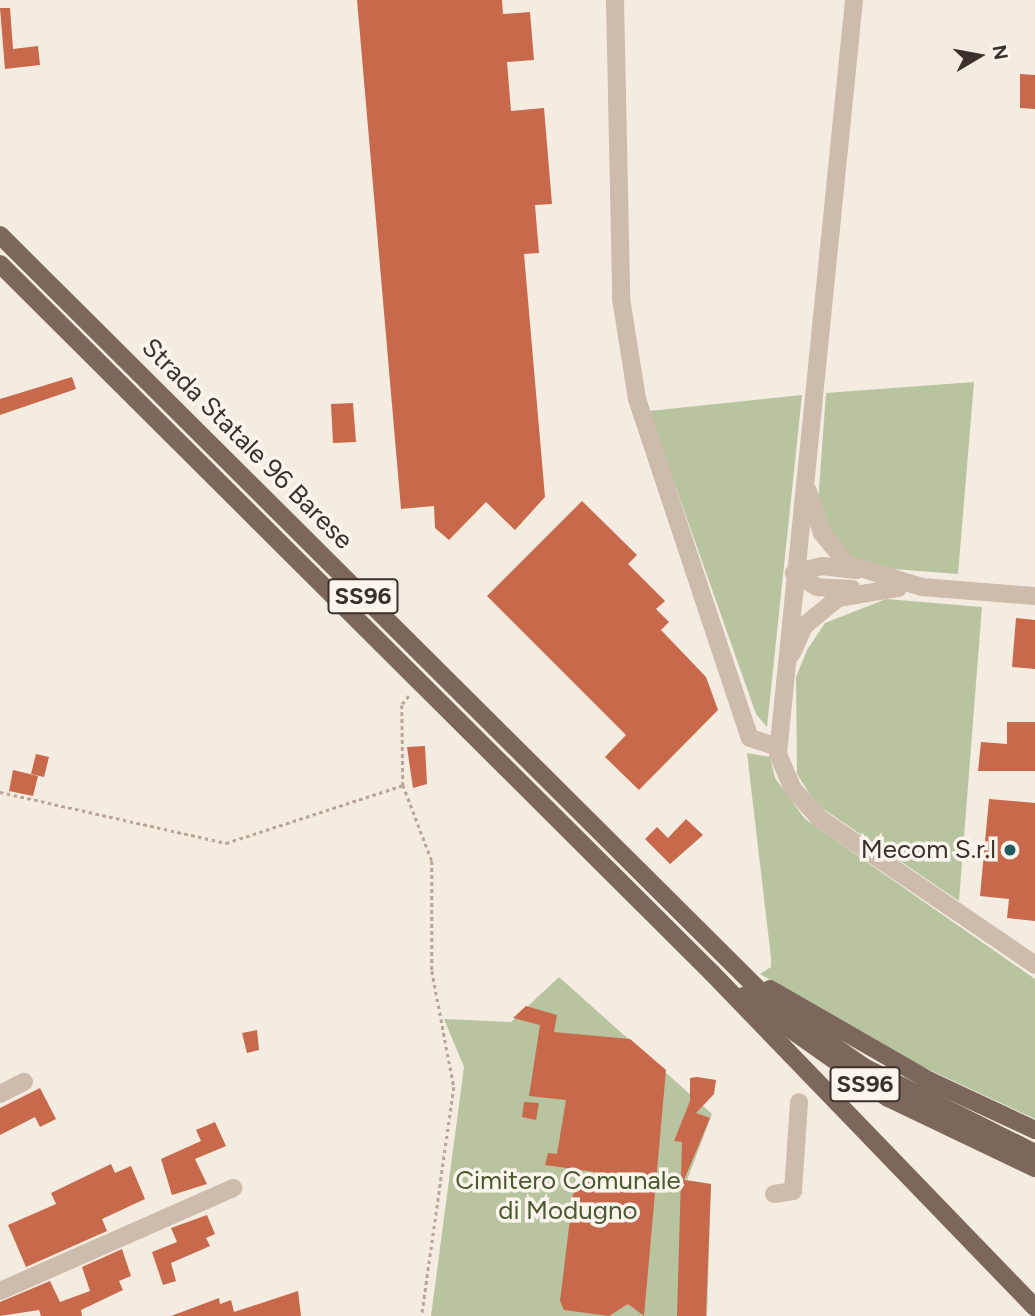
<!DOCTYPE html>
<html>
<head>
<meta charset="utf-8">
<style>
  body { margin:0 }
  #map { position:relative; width:1035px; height:1316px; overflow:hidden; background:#f4ebe1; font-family:Figtree,sans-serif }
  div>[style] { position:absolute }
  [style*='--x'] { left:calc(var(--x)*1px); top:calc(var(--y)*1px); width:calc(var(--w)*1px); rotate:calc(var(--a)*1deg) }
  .green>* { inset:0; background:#b8c4a0 }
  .building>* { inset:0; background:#c8694b }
  .path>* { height:2.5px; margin-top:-1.25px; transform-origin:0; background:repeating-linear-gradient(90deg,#b9a596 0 3.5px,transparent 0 7px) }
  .minor>* { height:18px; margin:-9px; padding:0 9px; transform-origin:9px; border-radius:9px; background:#cdbbac }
  .major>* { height:18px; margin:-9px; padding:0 9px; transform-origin:9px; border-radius:9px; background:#7d675c }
  .dots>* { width:19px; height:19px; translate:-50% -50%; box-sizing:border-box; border:4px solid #fbf5ee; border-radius:50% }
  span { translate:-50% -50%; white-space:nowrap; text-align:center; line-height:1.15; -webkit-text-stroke:7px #fbf5ee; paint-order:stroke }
  .shield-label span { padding:2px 5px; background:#fbf5ee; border:2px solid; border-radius:5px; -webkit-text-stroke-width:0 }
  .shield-label { font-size:24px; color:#3b302b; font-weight:700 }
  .street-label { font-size:26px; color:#3b302b }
  .poi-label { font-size:26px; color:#3b302b }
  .right { translate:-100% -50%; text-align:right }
  .park-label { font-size:26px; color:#4a5a2e }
  .north { position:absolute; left:944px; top:21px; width:70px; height:70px; -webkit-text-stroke:5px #fbf5ee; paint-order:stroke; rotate:80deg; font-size:19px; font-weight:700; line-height:28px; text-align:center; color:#3b302b }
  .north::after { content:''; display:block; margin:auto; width:24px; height:32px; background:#3b302b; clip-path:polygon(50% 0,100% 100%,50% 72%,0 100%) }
</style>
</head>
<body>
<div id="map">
  <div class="green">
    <div style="clip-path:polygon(974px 382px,958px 574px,881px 568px,852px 557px,830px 532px,818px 503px,826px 393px)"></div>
    <div style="clip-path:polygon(802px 395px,767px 727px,756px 714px,649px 411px)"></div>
    <div style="clip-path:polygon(886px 599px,982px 607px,959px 901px,816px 804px,797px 774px,796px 677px,807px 650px,825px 623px)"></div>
    <div style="clip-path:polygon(747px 753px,770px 757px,775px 778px,805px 819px,1035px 979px,1035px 1119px,919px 1065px,760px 974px,771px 967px,771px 958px)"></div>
    <div style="clip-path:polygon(559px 977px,712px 1114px,687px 1180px,711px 1184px,707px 1316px,431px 1316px,464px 1067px,444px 1019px,511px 1022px)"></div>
  </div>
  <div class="building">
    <div style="clip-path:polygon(357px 0,502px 0,503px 14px,530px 12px,534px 60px,507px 62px,511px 111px,544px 108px,552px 204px,535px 205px,539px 253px,524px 254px,545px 497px,515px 530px,486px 502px,449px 540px,435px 528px,434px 506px,401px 509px)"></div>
    <div style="clip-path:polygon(0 8px,10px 8px,13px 49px,38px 46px,40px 65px,5px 69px)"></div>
    <div style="clip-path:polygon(1020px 74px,1035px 75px,1035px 109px,1020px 108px)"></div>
    <div style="clip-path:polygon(72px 377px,76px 389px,0 415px,0 399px)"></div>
    <div style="clip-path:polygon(353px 403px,356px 442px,333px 443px,331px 404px)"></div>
    <div style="clip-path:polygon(582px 501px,637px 555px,628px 564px,665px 601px,656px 609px,669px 622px,661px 630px,706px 677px,718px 710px,639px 790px,605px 757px,626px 735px,487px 596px)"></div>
    <div style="clip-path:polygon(1016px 618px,1035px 620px,1035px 669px,1012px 667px)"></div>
    <div style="clip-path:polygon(1007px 722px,1035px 722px,1035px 771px,978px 771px,981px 742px,1007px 744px)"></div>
    <div style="clip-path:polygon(425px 746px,427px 784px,413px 788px,407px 747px)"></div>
    <div style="clip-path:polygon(36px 754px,49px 757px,44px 777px,31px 774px)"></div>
    <div style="clip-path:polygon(13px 770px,38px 776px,33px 796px,9px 791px)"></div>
    <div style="clip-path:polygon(989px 799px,1035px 803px,1035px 921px,1007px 918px,1009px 899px,980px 896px)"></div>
    <div style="clip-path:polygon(686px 819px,703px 835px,670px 864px,645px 839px,657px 827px,668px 838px)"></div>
    <div style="clip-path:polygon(526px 1006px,557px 1015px,554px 1032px,630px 1039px,666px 1070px,644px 1316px,628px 1304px,609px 1316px,564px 1310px,560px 1301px,573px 1194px,595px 1172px,545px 1165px,548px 1153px,557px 1154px,566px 1100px,529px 1096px,540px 1025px,513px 1018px)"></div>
    <div style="clip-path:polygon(257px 1030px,259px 1050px,247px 1053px,242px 1033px)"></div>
    <div style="clip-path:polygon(697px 1077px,716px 1080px,714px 1094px,696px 1113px,710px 1118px,684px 1180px,711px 1184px,706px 1316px,677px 1316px,682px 1142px,674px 1141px,690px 1101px,690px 1078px)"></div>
    <div style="clip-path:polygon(40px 1088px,56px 1119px,40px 1127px,35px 1117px,0 1135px,0 1108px)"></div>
    <div style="clip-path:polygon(524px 1102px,539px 1103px,536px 1120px,522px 1117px)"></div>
    <div style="clip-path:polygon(215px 1122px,226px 1146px,195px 1159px,207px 1184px,172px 1195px,161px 1159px,201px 1141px,196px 1130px)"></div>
    <div style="clip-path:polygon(111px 1164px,115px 1173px,131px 1166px,145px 1199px,102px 1219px,107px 1231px,26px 1267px,8px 1225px,56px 1204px,51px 1193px)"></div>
    <div style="clip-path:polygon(207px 1215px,215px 1234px,206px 1238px,210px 1246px,171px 1263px,176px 1281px,163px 1285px,152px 1252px,177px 1242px,171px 1228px)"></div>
    <div style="clip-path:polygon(122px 1249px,131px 1276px,119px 1281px,123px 1290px,81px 1310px,82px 1316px,41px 1316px,39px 1310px,0 1316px,0 1302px,50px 1281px,60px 1302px,90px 1291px,82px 1267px)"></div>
    <div style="clip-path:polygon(298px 1291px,301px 1316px,171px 1316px,219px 1298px,220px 1304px,231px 1300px,234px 1312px)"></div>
  </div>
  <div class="path">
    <div style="--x:409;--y:696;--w:11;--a:128"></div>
    <div style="--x:402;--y:705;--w:80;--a:89.3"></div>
    <div style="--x:403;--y:785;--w:81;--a:69.1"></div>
    <div style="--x:432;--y:861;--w:110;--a:90"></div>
    <div style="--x:432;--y:971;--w:118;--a:79.3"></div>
    <div style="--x:454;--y:1087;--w:231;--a:98"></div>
    <div style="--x:0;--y:792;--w:232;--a:12.7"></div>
    <div style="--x:226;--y:843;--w:186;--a:-18.1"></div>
  </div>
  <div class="minor">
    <div style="--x:615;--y:0;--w:298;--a:88.8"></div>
    <div style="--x:621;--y:298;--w:102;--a:81"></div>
    <div style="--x:637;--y:399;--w:357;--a:71.6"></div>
    <div style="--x:750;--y:738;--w:29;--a:18"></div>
    <div style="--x:854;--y:0;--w:758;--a:95.76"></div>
    <div style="--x:778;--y:754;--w:38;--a:67"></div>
    <div style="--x:793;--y:789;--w:39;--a:48"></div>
    <div style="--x:819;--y:818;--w:261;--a:34.2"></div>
    <div style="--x:808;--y:491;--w:44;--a:71.6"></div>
    <div style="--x:822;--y:533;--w:40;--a:51"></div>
    <div style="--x:847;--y:564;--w:78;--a:17"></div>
    <div style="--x:922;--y:587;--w:113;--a:4.6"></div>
    <div style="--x:852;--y:589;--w:35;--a:-177"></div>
    <div style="--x:817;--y:587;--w:27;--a:-149"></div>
    <div style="--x:794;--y:573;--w:29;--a:-14"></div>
    <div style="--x:822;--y:566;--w:34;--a:7"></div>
    <div style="--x:792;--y:653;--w:30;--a:-66"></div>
    <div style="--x:804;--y:626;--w:44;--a:-39.5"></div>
    <div style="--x:838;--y:598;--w:61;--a:-9.5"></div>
    <div style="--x:0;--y:1094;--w:27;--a:-27"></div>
    <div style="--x:774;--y:1194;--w:19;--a:-9"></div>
    <div style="--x:793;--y:1191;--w:89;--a:-86.1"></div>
    <div style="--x:0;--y:1291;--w:255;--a:-23.8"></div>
  </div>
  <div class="major">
    <div style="--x:0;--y:235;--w:1089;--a:44.85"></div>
    <div style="--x:772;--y:1003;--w:112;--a:34.8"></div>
    <div style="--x:864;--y:1067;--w:191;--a:26.7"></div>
    <div style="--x:0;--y:264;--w:1005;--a:44.88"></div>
    <div style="--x:712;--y:973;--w:465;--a:46"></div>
    <div style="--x:770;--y:989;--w:185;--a:29.9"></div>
    <div style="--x:930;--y:1081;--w:116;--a:25"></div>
    <div style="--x:743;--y:996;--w:177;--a:35.1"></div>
    <div style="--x:888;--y:1098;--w:163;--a:25.5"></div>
  </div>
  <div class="dots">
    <div style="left:1010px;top:850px;background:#1f5a5e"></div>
  </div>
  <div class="shield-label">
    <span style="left:363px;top:596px">SS96</span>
    <span style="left:865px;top:1084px">SS96</span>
  </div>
  <div class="street-label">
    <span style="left:247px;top:444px;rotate:45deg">Strada Statale 96 Barese</span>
  </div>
  <div class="poi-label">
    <span class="right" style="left:996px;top:850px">Mecom S.r.l</span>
  </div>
  <div class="park-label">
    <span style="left:568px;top:1196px">Cimitero Comunale<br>di Modugno</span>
  </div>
  <div class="north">N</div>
</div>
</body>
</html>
